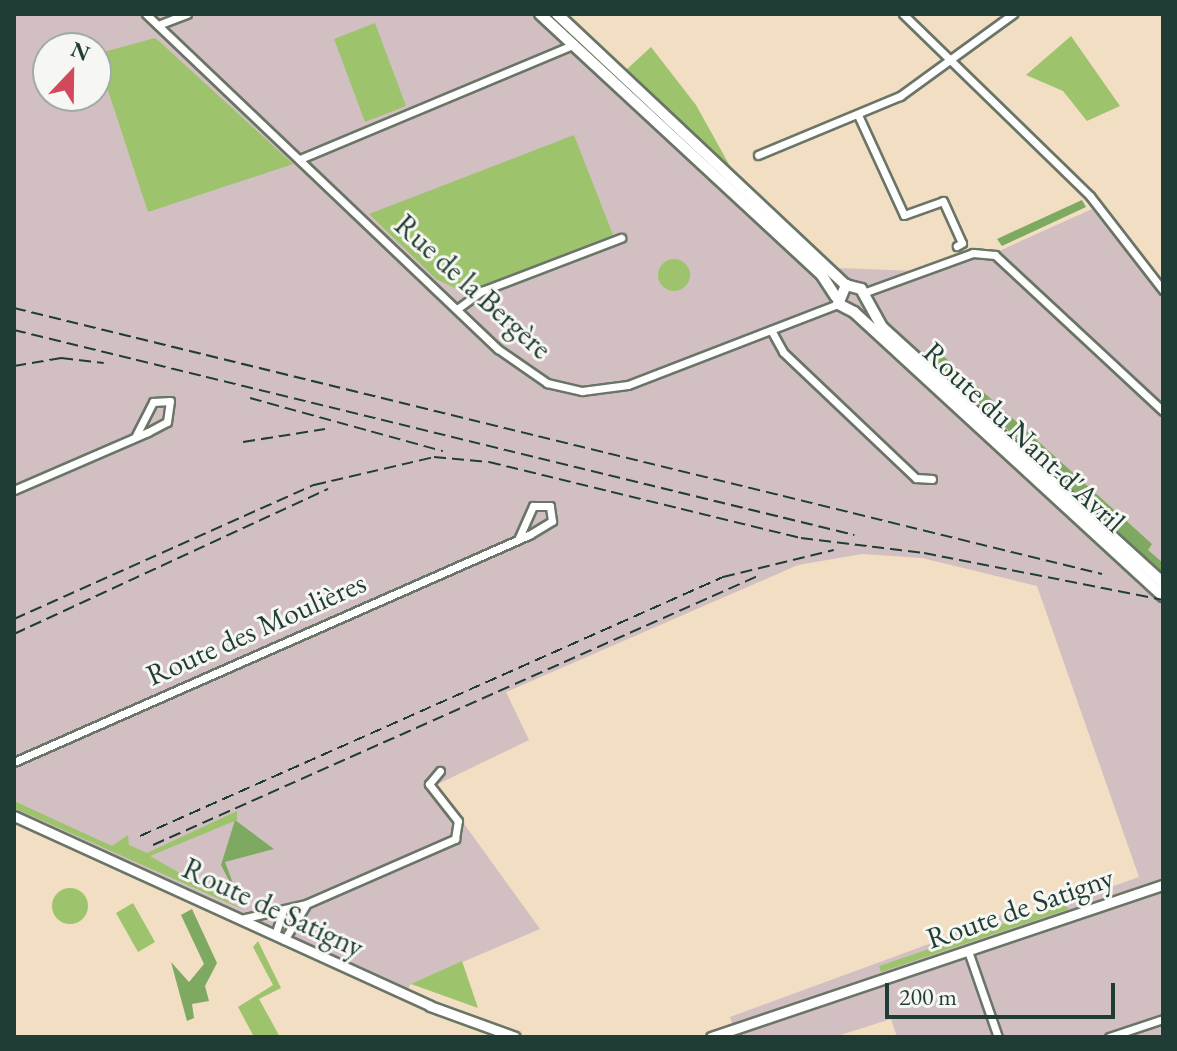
<!DOCTYPE html>
<html>
<head>
<meta charset="utf-8">
<style>
  body { margin:0 }
  #map { position:relative; width:1177px; height:1051px; overflow:hidden; background:#f2dec3; font-family:"EB Garamond",serif }
  div>[style] { position:absolute }
  [style*='--x'] { left:calc(var(--x)*1px); top:calc(var(--y)*1px); width:calc(var(--w)*1px); rotate:calc(var(--a)*1deg) }
  .industrial>* { inset:0; background:#d2bfc1 }
  .green>* { inset:0; background:#9ec36d }
  .round { border-radius:50% }
  .forest>* { inset:0; background:#7ea960 }
  .roads { filter:drop-shadow(2px 0 #697566) drop-shadow(-2px 0 #697566) drop-shadow(0 2px #697566) drop-shadow(0 -2px #697566) }
  .minor>* { height:7px; margin:-3.5px; padding:0 3.5px; transform-origin:3.5px; border-radius:3.5px; background:#fff }
  .tertiary>* { height:9px; margin:-4.5px; padding:0 4.5px; transform-origin:4.5px; border-radius:4.5px; background:#fff }
  .secondary>* { height:10px; margin:-5px; padding:0 5px; transform-origin:5px; border-radius:5px; background:#fff }
  .rail>* { height:2px; margin-top:-1px; transform-origin:0; background:repeating-linear-gradient(90deg,#1f3d34 0 12px,transparent 0 18px) }
  span { translate:-50% -50%; white-space:nowrap; text-align:center; line-height:1.15; -webkit-text-stroke:6px #f6f6f2; paint-order:stroke }
  .street-label { font-size:30px; color:#1f3d34 }
  .frame { position:absolute; inset:0; border:16px solid #1f3d34; pointer-events:none }
  .north { position:absolute; left:32px; top:32px; width:80px; height:80px; box-sizing:border-box; background:#f6f6f2; border:2px solid #a0aca6; border-radius:50%; rotate:22deg; font-size:22px; font-weight:700; line-height:32px; text-align:center; color:#1f3d34 }
  .north::after { content:''; display:block; margin:auto; width:28px; height:36px; background:#d1495b; clip-path:polygon(50% 0,100% 100%,50% 72%,0 100%) }
  .scale { position:absolute; left:885px; top:983px; width:230px; height:36px; box-sizing:border-box; border:4px solid #1f3d34; border-top:0; padding-left:10px; font-size:24px; line-height:28px; white-space:nowrap; color:#1f3d34; -webkit-text-stroke:6px #f6f6f2; paint-order:stroke }
</style>
</head>
<body>
<div id="map">
  <div class="industrial">
    <div style="clip-path:polygon(evenodd,14px 14px,566px 14px,838px 268px,917px 271px,972px 247px,999px 251px,1092px 209px,1163px 296px,1163px 1037px,897px 1037px,891px 1019px,834px 1037px,736px 1037px,730px 1017px,948px 937px,947px 931px,1011px 912px,1015px 921px,1139px 877px,1037px 586px,922px 558px,862px 554px,798px 565px,506px 692px,529px 740px,436px 785px,540px 929px,411px 984px,402px 999px,14px 822px,14px 14px,48px 48px,96px 48px,96px 96px,48px 96px,48px 48px)"></div>
  </div>
  <div class="green">
    <div style="clip-path:polygon(375px 23px,406px 106px,365px 122px,334px 39px)"></div>
    <div style="clip-path:polygon(1071px 36px,1120px 106px,1087px 121px,1063px 91px,1026px 75px)"></div>
    <div style="clip-path:polygon(155px 38px,160px 42px,293px 164px,148px 212px,96px 54px)"></div>
    <div style="clip-path:polygon(651px 47px,696px 105px,731px 168px,626px 70px)"></div>
    <div style="clip-path:polygon(574px 135px,613px 235px,465px 293px,436px 279px,369px 214px)"></div>
    <div class="round" style="left:658px;top:259px;width:32px;height:32px"></div>
    <div style="clip-path:polygon(14px 801px,112px 846px,128px 835px,129px 845px,147px 853px,237px 811px,237px 820px,150px 856px,244px 910px,14px 808px)"></div>
    <div class="round" style="left:52px;top:888px;width:36px;height:36px"></div>
    <div style="clip-path:polygon(133px 903px,155px 942px,138px 952px,116px 913px)"></div>
    <div style="clip-path:polygon(1062px 904px,1069px 909px,881px 972px,879px 966px)"></div>
    <div style="clip-path:polygon(258px 941px,281px 988px,259px 999px,280px 1037px,254px 1037px,238px 1007px,273px 985px,253px 947px)"></div>
    <div style="clip-path:polygon(462px 961px,478px 1008px,411px 984px)"></div>
  </div>
  <div class="forest">
    <div style="clip-path:polygon(1082px 200px,1086px 207px,1002px 246px,997px 239px)"></div>
    <div style="clip-path:polygon(941px 354px,1152px 544px,1148px 550px,1163px 563px,1163px 574px,934px 361px)"></div>
    <div style="clip-path:polygon(235px 820px,274px 849px,225px 862px,240px 902px,221px 865px)"></div>
    <div style="clip-path:polygon(192px 909px,217px 963px,205px 986px,209px 1001px,192px 1004px,194px 1018px,187px 1021px,171px 962px,189px 982px,204px 964px,181px 915px)"></div>
  </div>
  <div class="roads">
    <div class="minor">
      <div style="--x:146;--y:14;--w:486;--a:43.6"></div>
      <div style="--x:498;--y:349;--w:60;--a:34.8"></div>
      <div style="--x:547;--y:383;--w:36;--a:13"></div>
      <div style="--x:582;--y:391;--w:46;--a:-7.4"></div>
      <div style="--x:628;--y:385;--w:225;--a:-21.1"></div>
      <div style="--x:903;--y:14;--w:261;--a:44.2"></div>
      <div style="--x:1090;--y:196;--w:119;--a:52.2"></div>
      <div style="--x:158;--y:25;--w:31;--a:-21"></div>
      <div style="--x:858;--y:115;--w:110;--a:65.3"></div>
      <div style="--x:904;--y:215;--w:41;--a:-19.7"></div>
      <div style="--x:943;--y:201;--w:46;--a:65.7"></div>
      <div style="--x:962;--y:243;--w:6;--a:149"></div>
      <div style="--x:758;--y:155;--w:154;--a:-22.6"></div>
      <div style="--x:900;--y:96;--w:140;--a:-36"></div>
      <div style="--x:300;--y:159;--w:296;--a:-22.7"></div>
      <div style="--x:863;--y:293;--w:117;--a:-20"></div>
      <div style="--x:973;--y:253;--w:22;--a:5"></div>
      <div style="--x:995;--y:255;--w:229;--a:42.9"></div>
      <div style="--x:457;--y:309;--w:31;--a:-36"></div>
      <div style="--x:482;--y:291;--w:149;--a:-20.9"></div>
      <div style="--x:771;--y:330;--w:25;--a:61"></div>
      <div style="--x:783;--y:352;--w:183;--a:43.5"></div>
      <div style="--x:916;--y:478;--w:16;--a:4"></div>
      <div style="--x:14;--y:490;--w:146;--a:-23.4"></div>
      <div style="--x:148;--y:432;--w:21;--a:-28"></div>
      <div style="--x:167;--y:422;--w:21;--a:-82"></div>
      <div style="--x:170;--y:401;--w:17;--a:177"></div>
      <div style="--x:153;--y:402;--w:39;--a:117"></div>
      <div style="--x:14;--y:762;--w:563;--a:-23.79"></div>
      <div style="--x:529;--y:535;--w:27;--a:-31"></div>
      <div style="--x:552;--y:521;--w:15;--a:-98"></div>
      <div style="--x:550;--y:506;--w:17;--a:180"></div>
      <div style="--x:533;--y:506;--w:36;--a:114"></div>
      <div style="--x:241;--y:919;--w:67;--a:-13"></div>
      <div style="--x:306;--y:904;--w:163;--a:-23.6"></div>
      <div style="--x:455;--y:839;--w:18;--a:-81"></div>
      <div style="--x:458;--y:821;--w:47;--a:-128.1"></div>
      <div style="--x:429;--y:784;--w:17;--a:-50"></div>
      <div style="--x:275;--y:935;--w:23;--a:-72"></div>
      <div style="--x:284;--y:940;--w:40;--a:-58"></div>
      <div style="--x:968;--y:951;--w:91;--a:70.8"></div>
      <div style="--x:1109;--y:1037;--w:57;--a:-18.4"></div>
    </div>
    <div class="tertiary">
      <div style="--x:14;--y:816;--w:457;--a:24.5"></div>
      <div style="--x:430;--y:1006;--w:90;--a:20"></div>
      <div style="--x:711;--y:1037;--w:477;--a:-18.6"></div>
    </div>
    <div class="secondary">
      <div style="--x:540;--y:14;--w:383;--a:42.8"></div>
      <div style="--x:821;--y:274;--w:27;--a:57"></div>
      <div style="--x:557;--y:14;--w:396;--a:43.2"></div>
      <div style="--x:854;--y:312;--w:18;--a:-153"></div>
      <div style="--x:838;--y:304;--w:21;--a:-67"></div>
      <div style="--x:846;--y:285;--w:16;--a:15"></div>
      <div style="--x:861;--y:289;--w:43;--a:61.1"></div>
      <div style="--x:882;--y:327;--w:380;--a:42.3"></div>
      <div style="--x:854;--y:312;--w:420;--a:42.6"></div>
    </div>
  </div>
  <div class="rail">
    <div style="--x:14;--y:308;--w:1120;--a:13.74"></div>
    <div style="--x:14;--y:330;--w:865;--a:13.71"></div>
    <div style="--x:14;--y:366;--w:48;--a:-9.7"></div>
    <div style="--x:61;--y:358;--w:43;--a:6.6"></div>
    <div style="--x:250;--y:398;--w:200;--a:15.4"></div>
    <div style="--x:243;--y:442;--w:83;--a:-9"></div>
    <div style="--x:14;--y:619;--w:329;--a:-24.1"></div>
    <div style="--x:314;--y:485;--w:123;--a:-13.1"></div>
    <div style="--x:434;--y:457;--w:55;--a:5.2"></div>
    <div style="--x:489;--y:462;--w:321;--a:13.7"></div>
    <div style="--x:801;--y:538;--w:124;--a:7"></div>
    <div style="--x:924;--y:553;--w:244;--a:11.1"></div>
    <div style="--x:14;--y:634;--w:346;--a:-24.8"></div>
    <div style="--x:140;--y:836;--w:638;--a:-23.95"></div>
    <div style="--x:723;--y:577;--w:114;--a:-13.7"></div>
    <div style="--x:153;--y:845;--w:664;--a:-23.98"></div>
  </div>
  <div class="street-label">
    <span style="left:473px;top:287px;rotate:42deg">Rue de la Bergère</span>
    <span style="left:1024px;top:437px;rotate:43deg">Route du Nant-d'Avril</span>
    <span style="left:256px;top:629px;rotate:-24deg">Route des Moulières</span>
    <span style="left:273px;top:908px;rotate:25deg">Route de Satigny</span>
    <span style="left:1020px;top:908px;rotate:-19deg">Route de Satigny</span>
  </div>
  <div class="frame"></div>
  <div class="north">N</div>
  <div class="scale">200 m</div>
</div>
</body>
</html>
